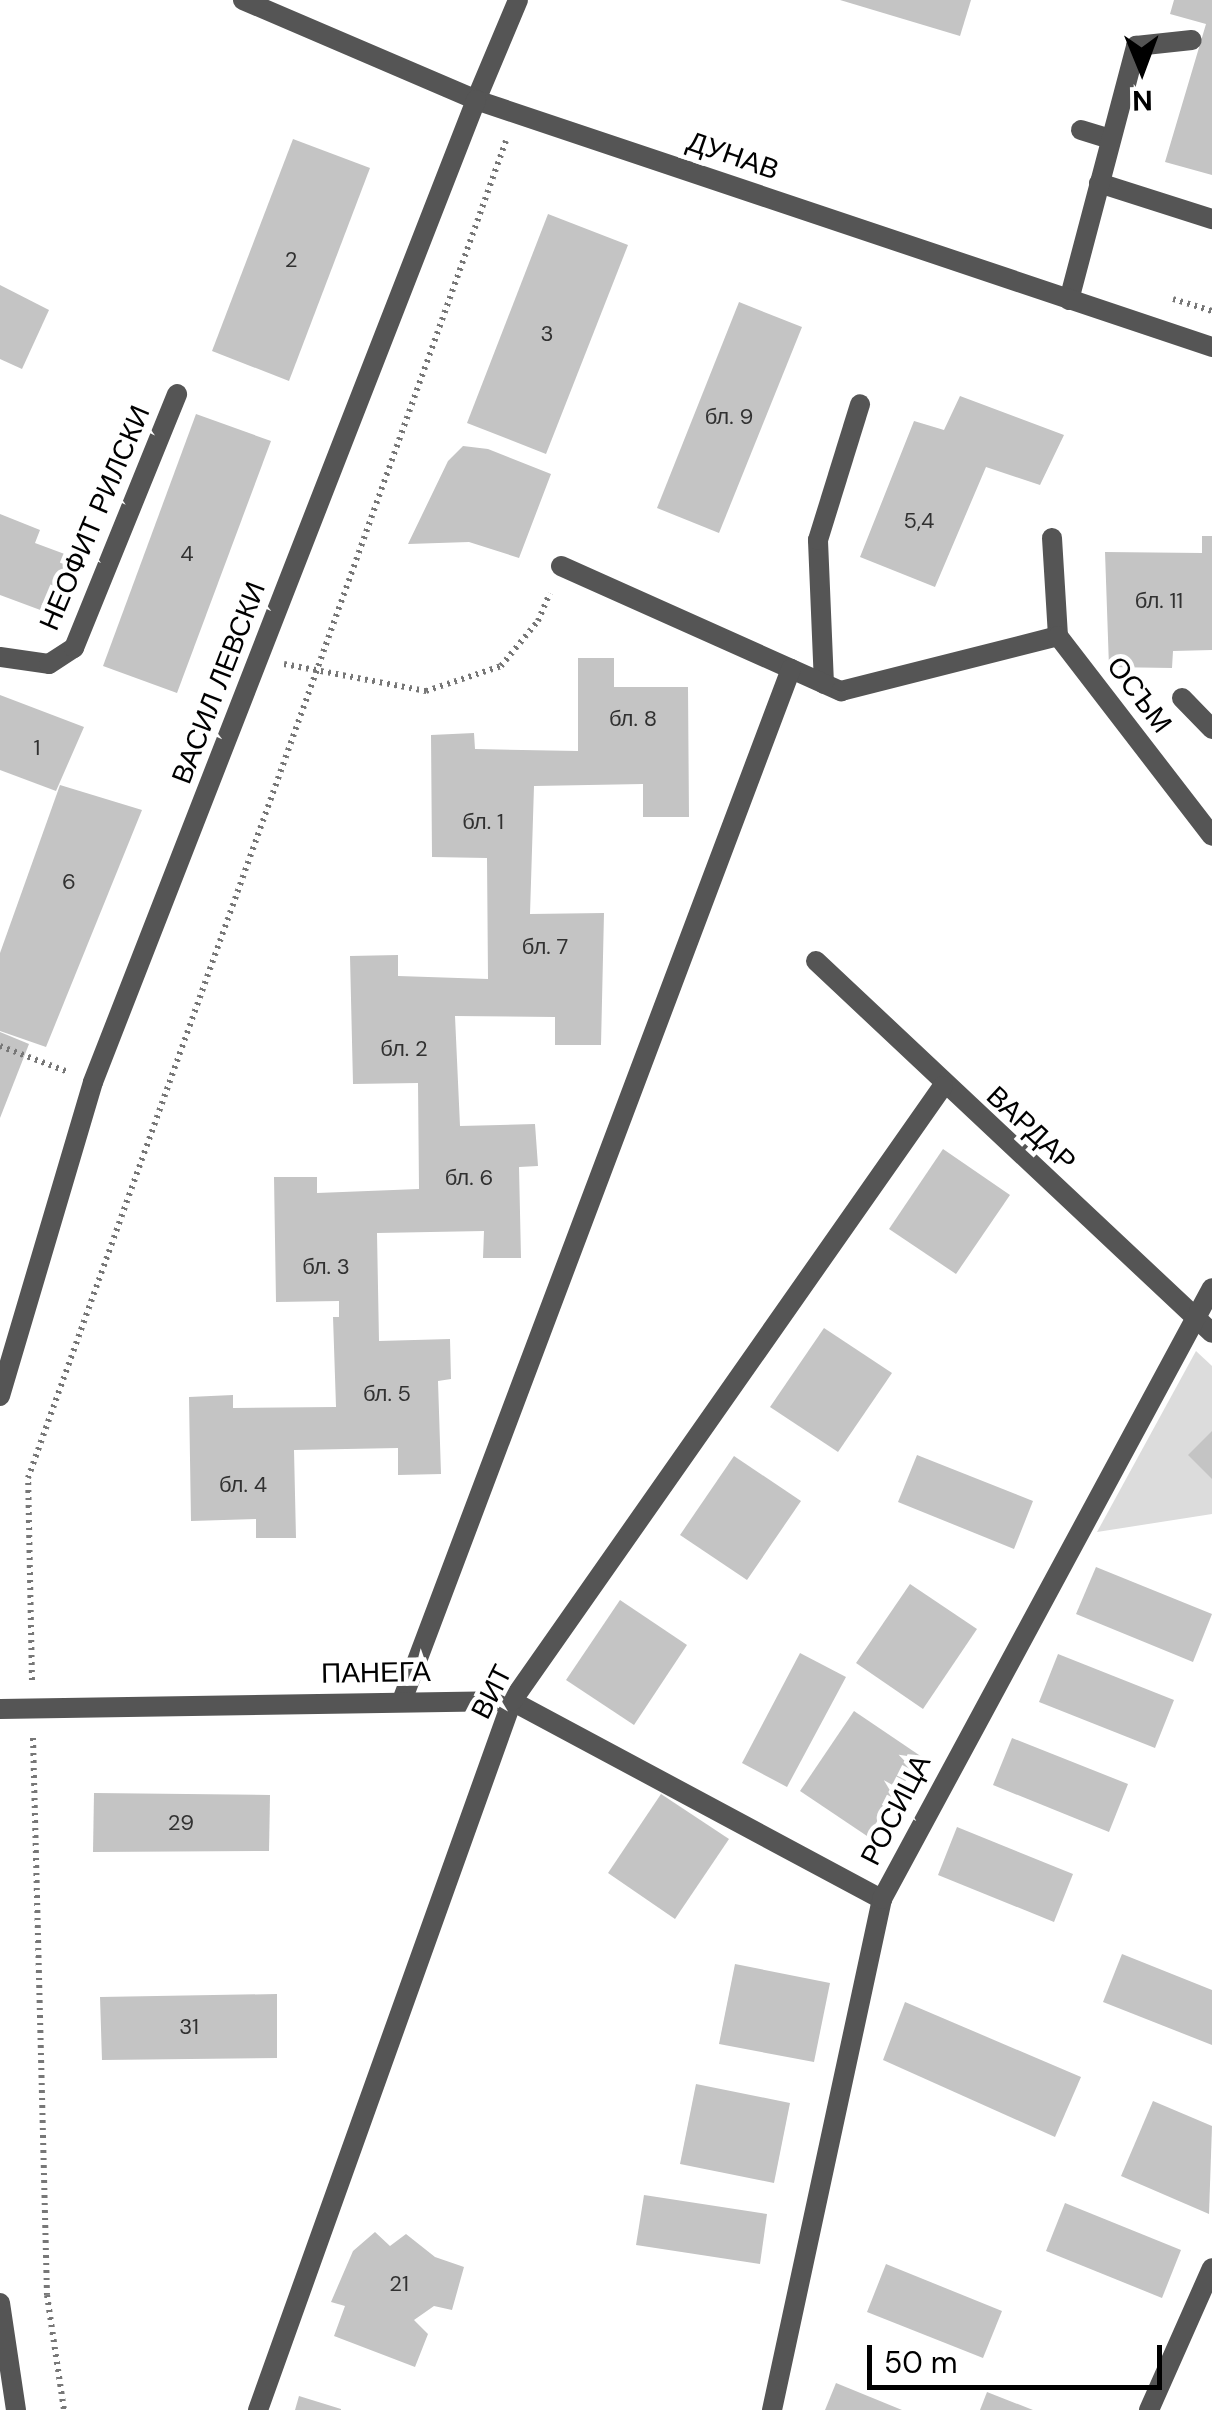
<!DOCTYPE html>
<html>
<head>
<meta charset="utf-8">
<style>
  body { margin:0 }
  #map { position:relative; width:1212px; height:2410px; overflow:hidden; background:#fff; font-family:"DM Sans",sans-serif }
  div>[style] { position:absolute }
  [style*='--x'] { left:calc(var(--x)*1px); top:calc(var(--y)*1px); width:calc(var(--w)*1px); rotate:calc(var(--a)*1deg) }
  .green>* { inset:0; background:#dcdcdc }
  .building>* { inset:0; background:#c4c4c4 }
  .path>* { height:6px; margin-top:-3px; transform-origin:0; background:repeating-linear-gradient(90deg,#777 0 2.5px,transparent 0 7.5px) }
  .service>* { height:20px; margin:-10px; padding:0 10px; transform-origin:10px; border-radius:10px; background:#555 }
  .minor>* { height:20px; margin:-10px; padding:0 10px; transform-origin:10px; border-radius:10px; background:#555 }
  .tertiary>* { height:20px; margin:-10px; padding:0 10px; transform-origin:10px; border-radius:10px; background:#555 }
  span { translate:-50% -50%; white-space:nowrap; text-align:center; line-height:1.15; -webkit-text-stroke:9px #fff; paint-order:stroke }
  .number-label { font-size:22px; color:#313131 }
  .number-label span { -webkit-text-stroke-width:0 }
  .street-label { font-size:28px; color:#000 }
  .north { position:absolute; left:1092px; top:20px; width:100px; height:100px; -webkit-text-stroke:8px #fff; paint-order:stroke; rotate:179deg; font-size:28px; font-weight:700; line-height:40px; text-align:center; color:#000 }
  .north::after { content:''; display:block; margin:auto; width:35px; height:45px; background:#000; clip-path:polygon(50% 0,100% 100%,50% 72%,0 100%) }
  .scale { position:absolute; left:867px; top:2345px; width:295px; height:45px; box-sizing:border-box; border:5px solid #000; border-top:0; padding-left:12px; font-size:30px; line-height:35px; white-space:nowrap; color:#000; -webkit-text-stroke:8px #fff; paint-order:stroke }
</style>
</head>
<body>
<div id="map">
  <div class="green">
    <div style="clip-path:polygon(1196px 1351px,1212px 1366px,1212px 1514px,1097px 1532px)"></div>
  </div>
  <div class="building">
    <div style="clip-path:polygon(840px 0,971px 0,960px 36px)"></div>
    <div style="clip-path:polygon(1174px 0,1212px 0,1212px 175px,1165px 162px,1206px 24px,1170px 14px)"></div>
    <div style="clip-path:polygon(293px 139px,370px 168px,289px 381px,212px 351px)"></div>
    <div style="clip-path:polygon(548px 214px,628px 245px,546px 454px,467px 423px)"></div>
    <div style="clip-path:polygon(0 285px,49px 310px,22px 369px,0 359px)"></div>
    <div style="clip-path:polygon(739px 302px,802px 327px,719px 533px,657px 508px)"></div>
    <div style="clip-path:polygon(960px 396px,1064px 435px,1040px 485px,986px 467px,935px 587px,860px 557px,914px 421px,944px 430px)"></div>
    <div style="clip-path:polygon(196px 414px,271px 441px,177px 693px,103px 666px)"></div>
    <div style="clip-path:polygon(463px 446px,488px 449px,551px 474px,519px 558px,469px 542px,408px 544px,448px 461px)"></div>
    <div style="clip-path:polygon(0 514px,40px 530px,35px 543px,70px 556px,43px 611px,0 595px)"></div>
    <div style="clip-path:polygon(1202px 536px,1212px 536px,1212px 650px,1173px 651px,1172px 668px,1109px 667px,1105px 552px,1202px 553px)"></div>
    <div style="clip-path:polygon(578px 658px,614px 658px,614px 687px,688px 687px,689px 817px,643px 817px,643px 784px,534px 786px,530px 914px,604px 913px,601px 1045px,555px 1045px,555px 1017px,455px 1016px,460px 1126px,535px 1124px,538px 1166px,519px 1167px,521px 1258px,483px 1258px,484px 1231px,377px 1233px,379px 1341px,450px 1339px,451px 1379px,438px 1381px,441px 1474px,398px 1475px,398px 1448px,294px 1450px,296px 1538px,256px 1538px,256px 1519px,191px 1521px,189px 1397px,233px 1395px,233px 1408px,336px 1407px,333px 1317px,339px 1317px,339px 1301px,276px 1302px,274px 1177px,317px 1177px,317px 1193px,419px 1189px,418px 1083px,353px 1084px,350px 956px,398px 955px,398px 976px,488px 979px,487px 858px,432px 857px,431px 735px,474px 733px,475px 749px,578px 751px)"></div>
    <div style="clip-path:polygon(0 695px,84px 727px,56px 791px,0 770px)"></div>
    <div style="clip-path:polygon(60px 785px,142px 810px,46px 1047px,0 1031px,0 953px)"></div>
    <div style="clip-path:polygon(0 1032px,29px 1044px,0 1118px)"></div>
    <div style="clip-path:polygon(943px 1149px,1010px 1195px,956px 1274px,889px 1229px)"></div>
    <div style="clip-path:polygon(824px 1328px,892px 1373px,838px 1452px,770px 1407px)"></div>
    <div style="clip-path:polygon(1212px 1431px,1212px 1479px,1188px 1455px)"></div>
    <div style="clip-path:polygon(917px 1455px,1033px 1501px,1014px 1549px,898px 1502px)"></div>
    <div style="clip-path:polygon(734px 1456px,801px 1501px,747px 1580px,680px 1535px)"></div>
    <div style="clip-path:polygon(1096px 1567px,1212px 1614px,1193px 1662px,1076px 1614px)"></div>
    <div style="clip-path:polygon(910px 1584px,977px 1629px,923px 1709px,856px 1663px)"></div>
    <div style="clip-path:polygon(620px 1600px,687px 1645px,634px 1725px,566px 1680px)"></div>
    <div style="clip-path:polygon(800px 1653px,846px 1677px,787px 1787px,742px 1763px)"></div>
    <div style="clip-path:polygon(1058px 1654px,1174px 1700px,1155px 1748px,1039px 1702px)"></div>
    <div style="clip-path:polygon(854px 1711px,922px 1757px,867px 1836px,800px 1791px)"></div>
    <div style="clip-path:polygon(1012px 1738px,1128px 1784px,1109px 1832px,993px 1785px)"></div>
    <div style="clip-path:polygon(94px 1793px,270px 1795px,269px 1851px,93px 1852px)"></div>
    <div style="clip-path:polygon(661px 1794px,729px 1839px,675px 1919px,608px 1873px)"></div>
    <div style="clip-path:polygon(957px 1827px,1073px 1874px,1054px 1922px,938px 1875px)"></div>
    <div style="clip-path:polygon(1122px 1954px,1212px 1990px,1212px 2045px,1103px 2002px)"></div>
    <div style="clip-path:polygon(735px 1964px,830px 1983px,814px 2062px,719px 2044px)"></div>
    <div style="clip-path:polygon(277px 1994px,277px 2058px,102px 2060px,100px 1997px)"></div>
    <div style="clip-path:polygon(905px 2002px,1081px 2077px,1055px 2137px,883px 2060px)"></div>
    <div style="clip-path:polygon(696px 2084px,790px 2103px,774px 2183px,680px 2164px)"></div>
    <div style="clip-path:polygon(1153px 2101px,1212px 2126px,1209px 2214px,1121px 2176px)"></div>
    <div style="clip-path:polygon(644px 2195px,767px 2214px,760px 2264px,636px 2245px)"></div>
    <div style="clip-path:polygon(1065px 2203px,1181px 2250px,1162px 2298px,1046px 2251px)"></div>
    <div style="clip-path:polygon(375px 2232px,390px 2246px,406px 2234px,435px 2257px,464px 2267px,452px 2310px,434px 2306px,414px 2320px,428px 2334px,415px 2367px,334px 2336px,345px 2306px,331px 2302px,353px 2251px)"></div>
    <div style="clip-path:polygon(886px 2264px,1002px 2311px,983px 2358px,867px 2312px)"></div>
    <div style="clip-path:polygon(836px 2383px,902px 2410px,825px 2410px)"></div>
    <div style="clip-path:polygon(987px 2392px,1033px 2410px,980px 2410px)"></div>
    <div style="clip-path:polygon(299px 2396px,341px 2409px,341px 2410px,295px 2410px)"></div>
  </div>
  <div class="path">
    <div style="--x:1173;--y:299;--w:41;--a:17.1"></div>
    <div style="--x:284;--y:664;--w:145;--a:10.8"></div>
    <div style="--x:426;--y:691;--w:79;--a:-18.4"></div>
    <div style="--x:501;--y:666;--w:58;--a:-50.6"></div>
    <div style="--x:538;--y:621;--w:30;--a:-67"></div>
    <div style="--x:0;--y:1046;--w:73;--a:20.9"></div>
    <div style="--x:32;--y:1680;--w:202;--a:-91.1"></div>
    <div style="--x:28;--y:1478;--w:1420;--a:-70.33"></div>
    <div style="--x:33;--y:1738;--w:557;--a:88.56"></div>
    <div style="--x:47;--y:2295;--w:116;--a:81.6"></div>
  </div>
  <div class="service">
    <div style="--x:1081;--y:130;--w:31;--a:17"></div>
    <div style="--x:1099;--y:183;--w:119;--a:17.7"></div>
    <div style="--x:1069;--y:300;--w:263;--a:-75.2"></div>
    <div style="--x:1136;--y:46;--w:56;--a:-6.1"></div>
    <div style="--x:1052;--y:538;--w:98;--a:86.5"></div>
    <div style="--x:824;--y:684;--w:144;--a:-92.4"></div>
    <div style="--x:818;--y:540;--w:142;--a:-72.8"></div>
    <div style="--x:1182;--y:698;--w:43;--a:45.9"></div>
  </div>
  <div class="minor">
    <div style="--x:476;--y:100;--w:108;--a:-67.2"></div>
    <div style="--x:561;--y:566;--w:307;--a:24.1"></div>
    <div style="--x:841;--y:691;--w:224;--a:-14.2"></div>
    <div style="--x:1058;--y:636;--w:252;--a:52.4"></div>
    <div style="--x:0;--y:657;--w:49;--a:8.1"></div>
    <div style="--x:49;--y:664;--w:30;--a:-33"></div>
    <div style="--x:74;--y:648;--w:274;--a:-67.9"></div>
    <div style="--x:816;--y:961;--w:543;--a:43.21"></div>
    <div style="--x:403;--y:1698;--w:1100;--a:-69.34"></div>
    <div style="--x:0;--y:1709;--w:512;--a:-0.9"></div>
    <div style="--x:512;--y:1701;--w:420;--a:28.2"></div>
    <div style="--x:258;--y:2410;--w:753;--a:-70.29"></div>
    <div style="--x:512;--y:1701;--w:751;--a:-54.98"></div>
    <div style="--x:772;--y:2410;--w:523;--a:-77.85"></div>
    <div style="--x:882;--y:1899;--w:694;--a:-61.63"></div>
    <div style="--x:1149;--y:2410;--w:155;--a:-66.1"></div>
  </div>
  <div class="tertiary">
    <div style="--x:243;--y:0;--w:254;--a:23.2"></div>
    <div style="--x:476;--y:100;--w:776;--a:18.55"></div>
    <div style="--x:0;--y:1396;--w:327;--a:-73.5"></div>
    <div style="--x:93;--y:1082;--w:1054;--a:-68.69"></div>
    <div style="--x:0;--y:2303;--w:108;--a:81.5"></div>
  </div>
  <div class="number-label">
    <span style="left:291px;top:260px">2</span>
    <span style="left:547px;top:334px">3</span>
    <span style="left:729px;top:417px">бл. 9</span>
    <span style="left:919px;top:521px">5,4</span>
    <span style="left:187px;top:554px">4</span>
    <span style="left:1159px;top:601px">бл. 11</span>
    <span style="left:633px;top:719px">бл. 8</span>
    <span style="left:37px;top:748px">1</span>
    <span style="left:483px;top:822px">бл. 1</span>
    <span style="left:69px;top:882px">6</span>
    <span style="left:545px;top:947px">бл. 7</span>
    <span style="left:404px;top:1049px">бл. 2</span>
    <span style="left:469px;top:1178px">бл. 6</span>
    <span style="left:326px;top:1267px">бл. 3</span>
    <span style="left:387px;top:1394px">бл. 5</span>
    <span style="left:243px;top:1485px">бл. 4</span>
    <span style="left:181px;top:1823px">29</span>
    <span style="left:189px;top:2027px">31</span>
    <span style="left:399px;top:2284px">21</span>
  </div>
  <div class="street-label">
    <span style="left:733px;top:156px;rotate:19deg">ДУНАВ</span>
    <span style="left:95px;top:518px;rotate:-67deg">НЕОФИТ РИЛСКИ</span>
    <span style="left:219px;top:683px;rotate:-69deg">ВАСИЛ ЛЕВСКИ</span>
    <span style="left:1139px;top:695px;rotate:53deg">ОСЪМ</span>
    <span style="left:1031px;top:1129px;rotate:43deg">ВАРДАР</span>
    <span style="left:376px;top:1673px;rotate:-1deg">ПАНЕГА</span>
    <span style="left:492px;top:1692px;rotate:-63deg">ВИТ</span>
    <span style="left:896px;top:1810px;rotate:-63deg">РОСИЦА</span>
  </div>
  <div class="north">N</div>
  <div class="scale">50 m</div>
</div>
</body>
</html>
